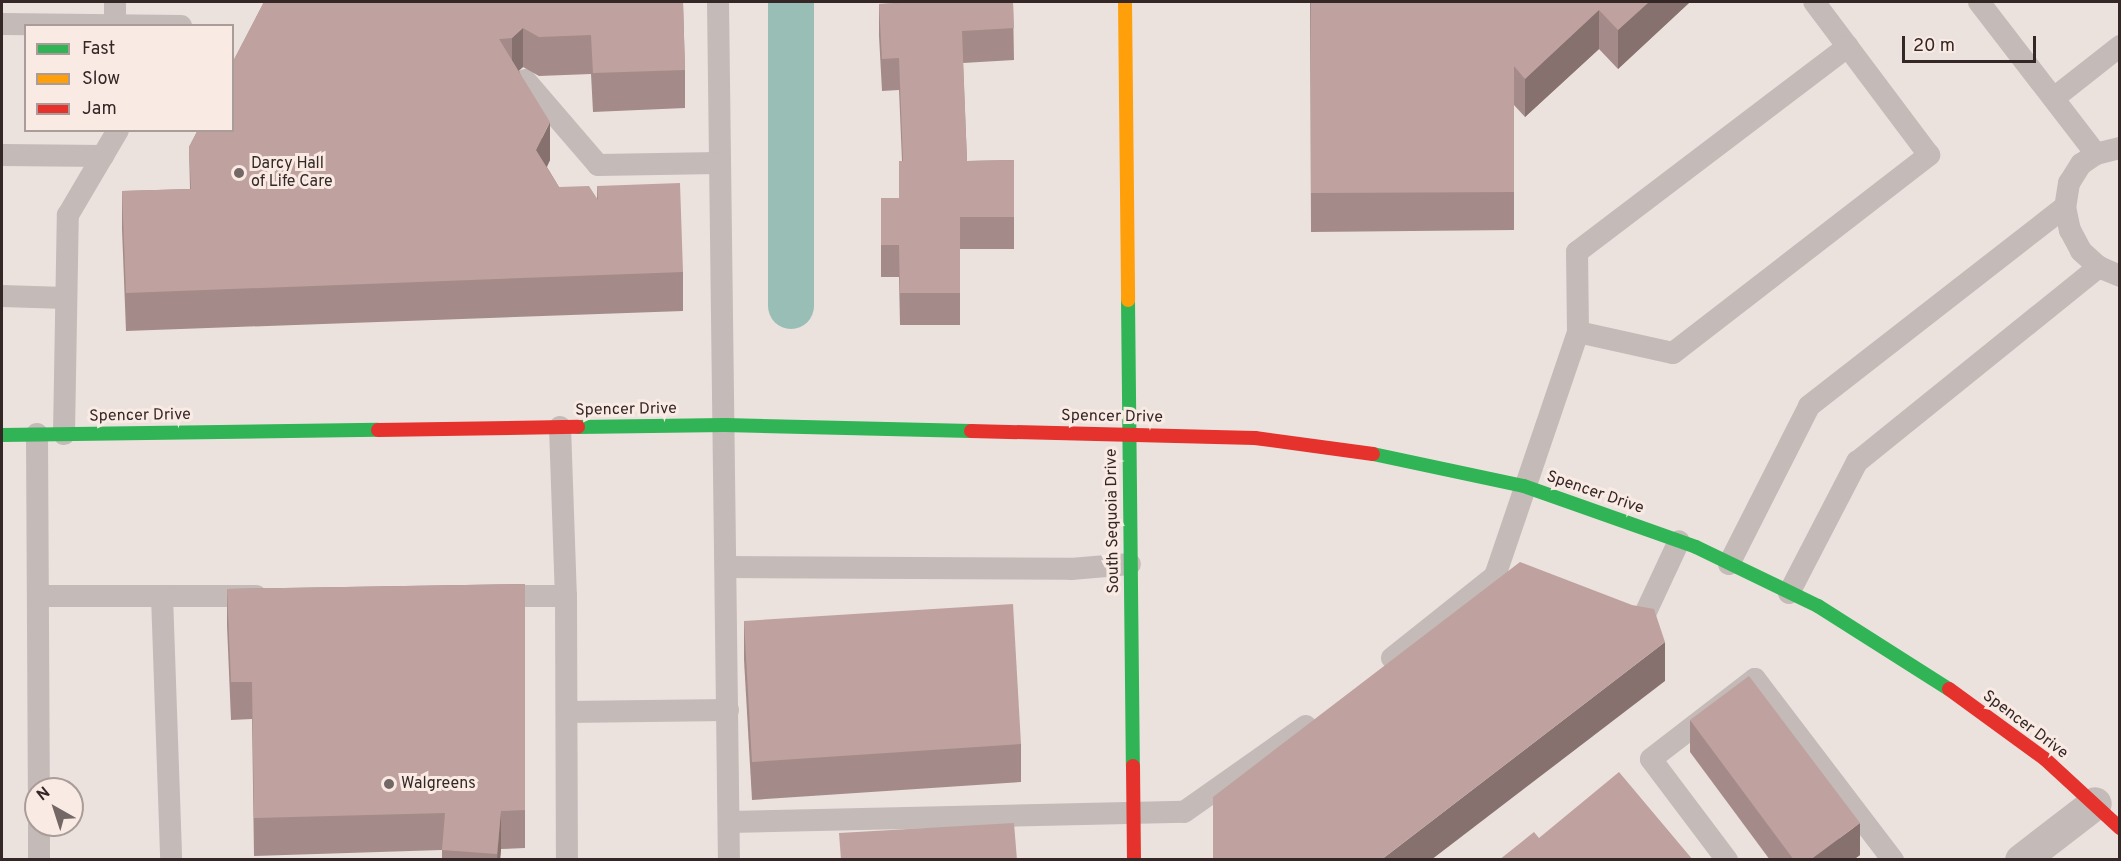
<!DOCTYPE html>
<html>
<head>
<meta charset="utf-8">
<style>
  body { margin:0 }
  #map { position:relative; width:2121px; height:861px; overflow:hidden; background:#ebe2de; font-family:Overpass,sans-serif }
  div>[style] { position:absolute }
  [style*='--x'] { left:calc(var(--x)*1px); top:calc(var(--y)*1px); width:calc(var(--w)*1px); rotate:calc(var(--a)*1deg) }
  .canal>* { height:46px; margin:-23px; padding:0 23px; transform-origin:23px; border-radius:23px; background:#99beb5 }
  .lane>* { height:22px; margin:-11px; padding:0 11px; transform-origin:11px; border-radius:11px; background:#c4bab7 }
  .street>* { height:33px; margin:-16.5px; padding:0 16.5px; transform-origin:16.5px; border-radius:16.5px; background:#c4bab7 }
  .fast>* { height:14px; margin:-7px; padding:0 7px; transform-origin:7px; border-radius:7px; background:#30b455 }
  .slow>* { height:14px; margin:-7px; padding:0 7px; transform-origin:7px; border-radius:7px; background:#ff9f0a }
  .jam>* { height:14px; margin:-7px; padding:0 7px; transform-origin:7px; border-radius:7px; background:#e5322d }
  .wall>* { inset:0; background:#a48b89 }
  .shaded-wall>* { inset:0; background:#86716f }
  .building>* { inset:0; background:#bfa29f }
  .dots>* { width:16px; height:16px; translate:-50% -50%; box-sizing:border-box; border:3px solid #f9eae4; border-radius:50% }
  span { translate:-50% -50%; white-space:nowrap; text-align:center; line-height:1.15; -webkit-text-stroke:6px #f9eae4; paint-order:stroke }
  .poi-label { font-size:16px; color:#342726 }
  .left { translate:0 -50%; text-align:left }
  .street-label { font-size:16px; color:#342726 }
  .frame { position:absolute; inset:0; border:3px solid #342726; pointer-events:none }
  .legend { position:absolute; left:24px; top:24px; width:210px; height:108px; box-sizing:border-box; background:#f9eae4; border:2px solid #aa9c98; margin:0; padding:8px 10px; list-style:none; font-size:18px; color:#342726 }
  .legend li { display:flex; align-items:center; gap:12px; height:30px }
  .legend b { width:30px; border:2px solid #aa9c98 }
  .north { position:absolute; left:24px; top:777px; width:60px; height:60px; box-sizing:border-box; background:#f9eae4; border:2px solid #aa9c98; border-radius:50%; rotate:321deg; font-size:16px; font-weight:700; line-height:24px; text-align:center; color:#342726 }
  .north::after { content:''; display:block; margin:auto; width:21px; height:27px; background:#746866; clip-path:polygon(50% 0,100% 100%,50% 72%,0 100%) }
  .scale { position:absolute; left:1902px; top:36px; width:134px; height:27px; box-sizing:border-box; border:3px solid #342726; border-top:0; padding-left:8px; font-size:18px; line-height:21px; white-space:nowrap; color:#342726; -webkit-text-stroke:4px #f9eae4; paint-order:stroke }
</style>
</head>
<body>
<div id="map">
  <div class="canal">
    <div style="--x:791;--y:2;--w:304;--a:90"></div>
  </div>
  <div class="lane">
    <div style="--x:718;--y:2;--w:858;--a:89.27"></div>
    <div style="--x:1979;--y:2;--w:192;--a:52.4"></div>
    <div style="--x:2;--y:24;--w:179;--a:0.6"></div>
    <div style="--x:115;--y:24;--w:22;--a:-90"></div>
    <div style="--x:525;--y:80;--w:112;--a:49.3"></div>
    <div style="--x:598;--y:165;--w:121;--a:-0.9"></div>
    <div style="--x:2054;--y:98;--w:84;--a:-38.2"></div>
    <div style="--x:2120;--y:148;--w:25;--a:166"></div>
    <div style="--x:2096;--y:154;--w:18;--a:146"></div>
    <div style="--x:2081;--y:164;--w:22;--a:122"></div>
    <div style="--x:2069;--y:183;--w:24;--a:99"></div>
    <div style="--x:2065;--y:207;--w:24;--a:78"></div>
    <div style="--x:2070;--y:230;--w:24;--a:62"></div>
    <div style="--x:2081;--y:251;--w:24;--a:42"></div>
    <div style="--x:2099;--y:267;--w:23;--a:23"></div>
    <div style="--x:2;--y:155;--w:101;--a:0.6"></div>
    <div style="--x:2;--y:296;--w:64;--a:1.8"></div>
    <div style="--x:1578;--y:332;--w:97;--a:12.5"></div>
    <div style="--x:1673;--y:353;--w:324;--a:-37.7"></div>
    <div style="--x:1929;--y:155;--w:191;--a:-126.9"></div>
    <div style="--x:560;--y:427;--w:169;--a:88"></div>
    <div style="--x:37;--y:434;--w:355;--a:89.7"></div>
    <div style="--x:64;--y:434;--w:219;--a:-89"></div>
    <div style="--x:68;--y:215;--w:99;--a:-59.5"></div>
    <div style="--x:1729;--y:564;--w:177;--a:-63.1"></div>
    <div style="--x:1809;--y:406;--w:324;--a:-37.9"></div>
    <div style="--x:727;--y:567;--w:344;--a:0.3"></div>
    <div style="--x:1071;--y:569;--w:59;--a:-4.8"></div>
    <div style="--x:1789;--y:593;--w:148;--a:-62.6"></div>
    <div style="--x:1857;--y:462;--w:311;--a:-38.9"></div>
    <div style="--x:39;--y:596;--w:217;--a:0"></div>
    <div style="--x:162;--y:596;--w:264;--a:88"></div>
    <div style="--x:496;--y:596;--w:70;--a:0"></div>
    <div style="--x:566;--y:596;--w:264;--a:89.8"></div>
    <div style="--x:1633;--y:629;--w:4;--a:27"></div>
    <div style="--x:1637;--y:631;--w:99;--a:-65"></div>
    <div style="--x:1392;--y:658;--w:132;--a:-38.5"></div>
    <div style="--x:1495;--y:576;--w:258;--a:-71.2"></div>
    <div style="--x:1578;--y:332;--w:80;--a:-90.7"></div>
    <div style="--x:1577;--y:252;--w:340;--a:-37.2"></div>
    <div style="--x:567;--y:712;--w:161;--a:-0.7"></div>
    <div style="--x:729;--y:822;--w:455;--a:-1.3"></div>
    <div style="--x:1184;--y:812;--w:149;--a:-35.2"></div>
    <div style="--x:39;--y:825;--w:35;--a:90"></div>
    <div style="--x:1727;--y:860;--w:126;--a:-127"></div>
    <div style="--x:1651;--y:759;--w:131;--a:-37.6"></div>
    <div style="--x:1755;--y:679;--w:228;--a:52.7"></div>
  </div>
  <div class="street">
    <div style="--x:2021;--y:860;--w:93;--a:-37.6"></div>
  </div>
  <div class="fast">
    <div style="--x:1128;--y:300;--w:466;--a:89.4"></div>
    <div style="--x:578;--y:427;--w:147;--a:-0.8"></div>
    <div style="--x:725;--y:425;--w:246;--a:1.4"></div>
    <div style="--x:2;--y:435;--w:376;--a:-0.8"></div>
    <div style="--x:1373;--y:454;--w:154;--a:12"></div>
    <div style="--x:1524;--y:486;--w:182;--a:19.5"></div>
    <div style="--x:1696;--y:547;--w:136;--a:25.8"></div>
    <div style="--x:1818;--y:606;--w:155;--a:32.4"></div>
  </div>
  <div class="slow">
    <div style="--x:1125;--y:2;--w:298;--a:89.4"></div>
  </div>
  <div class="jam">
    <div style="--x:378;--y:430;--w:200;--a:-0.9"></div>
    <div style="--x:971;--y:431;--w:284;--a:1.4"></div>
    <div style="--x:1255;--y:438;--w:119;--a:7.7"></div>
    <div style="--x:1949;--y:689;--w:119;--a:36.1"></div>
    <div style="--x:2045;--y:759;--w:102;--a:42.6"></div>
    <div style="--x:1133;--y:766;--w:94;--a:89.4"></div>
  </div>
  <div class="wall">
    <div style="clip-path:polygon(264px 2px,683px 2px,685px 70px,685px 108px,593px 112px,591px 74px,539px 76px,523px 67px,519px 70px,550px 160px,547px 167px,559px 187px,597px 199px,597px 186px,683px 272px,683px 311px,126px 331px,122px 229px,122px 191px,190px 189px,189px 147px)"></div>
    <div style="clip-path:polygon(899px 2px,1013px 2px,1014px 60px,963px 63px,967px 161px,1014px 160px,1014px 249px,960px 249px,960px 325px,900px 325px,899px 277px,881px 277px,881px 198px,899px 198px,902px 161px,899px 90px,882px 91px,879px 36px,879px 4px,899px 3px)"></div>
    <div style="clip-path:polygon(1310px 2px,1690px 2px,1618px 69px,1599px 49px,1525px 117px,1514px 105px,1514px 230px,1311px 232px)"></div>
    <div style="clip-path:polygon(525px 584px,525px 848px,501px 849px,500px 860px,442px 860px,442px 850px,254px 856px,252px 719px,231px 720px,227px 626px,227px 589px)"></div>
    <div style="clip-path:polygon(744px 621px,1021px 744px,1021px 782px,752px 800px,744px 660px)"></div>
    <div style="clip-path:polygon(1690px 720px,1860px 855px,1853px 860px,1770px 860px,1690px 752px)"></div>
  </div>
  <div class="shaded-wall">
    <div style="clip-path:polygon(1649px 2px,1690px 2px,1618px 69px,1618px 30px)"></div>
    <div style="clip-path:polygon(1599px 10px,1599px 49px,1525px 117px,1525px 79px)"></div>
    <div style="clip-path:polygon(523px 28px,523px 67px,512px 77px,512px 38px)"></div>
    <div style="clip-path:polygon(550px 122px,550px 160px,536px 188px,536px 150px)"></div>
    <div style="clip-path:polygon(1665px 642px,1665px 681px,1431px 860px,1381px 860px)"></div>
    <div style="clip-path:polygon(501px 811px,501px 849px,500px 860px,497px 860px)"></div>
    <div style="clip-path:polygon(1860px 823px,1860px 855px,1853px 860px,1810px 860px)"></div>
  </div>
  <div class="building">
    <div style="clip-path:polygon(264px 2px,683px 2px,685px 70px,593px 73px,591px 35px,539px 37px,523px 28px,512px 38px,499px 39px,550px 122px,536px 150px,559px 187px,589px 186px,598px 200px,597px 186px,680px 183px,683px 272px,126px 293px,122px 191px,191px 189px,189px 147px,198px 130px,232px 130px,232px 63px)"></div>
    <div style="clip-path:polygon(901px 2px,1013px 2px,1014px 28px,962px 31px,967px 161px,1014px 160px,1014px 217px,960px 217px,960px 293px,900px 293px,899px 245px,881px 245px,881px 198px,899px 198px,899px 161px,903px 161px,899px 58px,882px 59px,879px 4px,901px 3px)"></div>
    <div style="clip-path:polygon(1311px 2px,1649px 2px,1618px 30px,1599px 10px,1525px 79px,1514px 66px,1514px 192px,1311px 193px)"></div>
    <div style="clip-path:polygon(1520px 562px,1632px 605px,1654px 609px,1665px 642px,1381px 860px,1213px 860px,1213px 797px)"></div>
    <div style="clip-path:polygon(525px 584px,525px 810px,501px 811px,497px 854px,442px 850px,445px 813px,254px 818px,252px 682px,231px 682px,227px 589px)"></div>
    <div style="clip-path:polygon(1013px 604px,1021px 744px,752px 762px,744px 621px)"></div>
    <div style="clip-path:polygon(1749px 676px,1860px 823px,1810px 860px,1794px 860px,1690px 720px)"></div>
    <div style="clip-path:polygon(1619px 772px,1693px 860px,1499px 860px,1534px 832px,1539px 838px)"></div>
    <div style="clip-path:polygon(1014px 823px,1017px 860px,841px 860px,839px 833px)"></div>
  </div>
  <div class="dots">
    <div style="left:239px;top:173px;background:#746866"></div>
    <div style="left:389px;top:784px;background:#746866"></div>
  </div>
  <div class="poi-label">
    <span class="left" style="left:251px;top:173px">Darcy Hall<br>of Life Care</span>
    <span class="left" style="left:401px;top:784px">Walgreens</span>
  </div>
  <div class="street-label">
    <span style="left:626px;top:410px;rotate:-1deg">Spencer Drive</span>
    <span style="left:140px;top:416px;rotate:-1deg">Spencer Drive</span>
    <span style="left:1112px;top:417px;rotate:1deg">Spencer Drive</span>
    <span style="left:1595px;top:493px;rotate:19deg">Spencer Drive</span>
    <span style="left:1113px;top:521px;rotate:-91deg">South Sequoia Drive</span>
    <span style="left:2025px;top:725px;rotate:37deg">Spencer Drive</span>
  </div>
  <div class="frame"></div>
  <ul class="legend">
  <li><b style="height:8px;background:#30b455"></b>Fast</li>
  <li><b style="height:8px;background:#ff9f0a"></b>Slow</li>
  <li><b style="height:8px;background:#e5322d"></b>Jam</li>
  </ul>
  <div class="north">N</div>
  <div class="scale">20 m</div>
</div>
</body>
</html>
